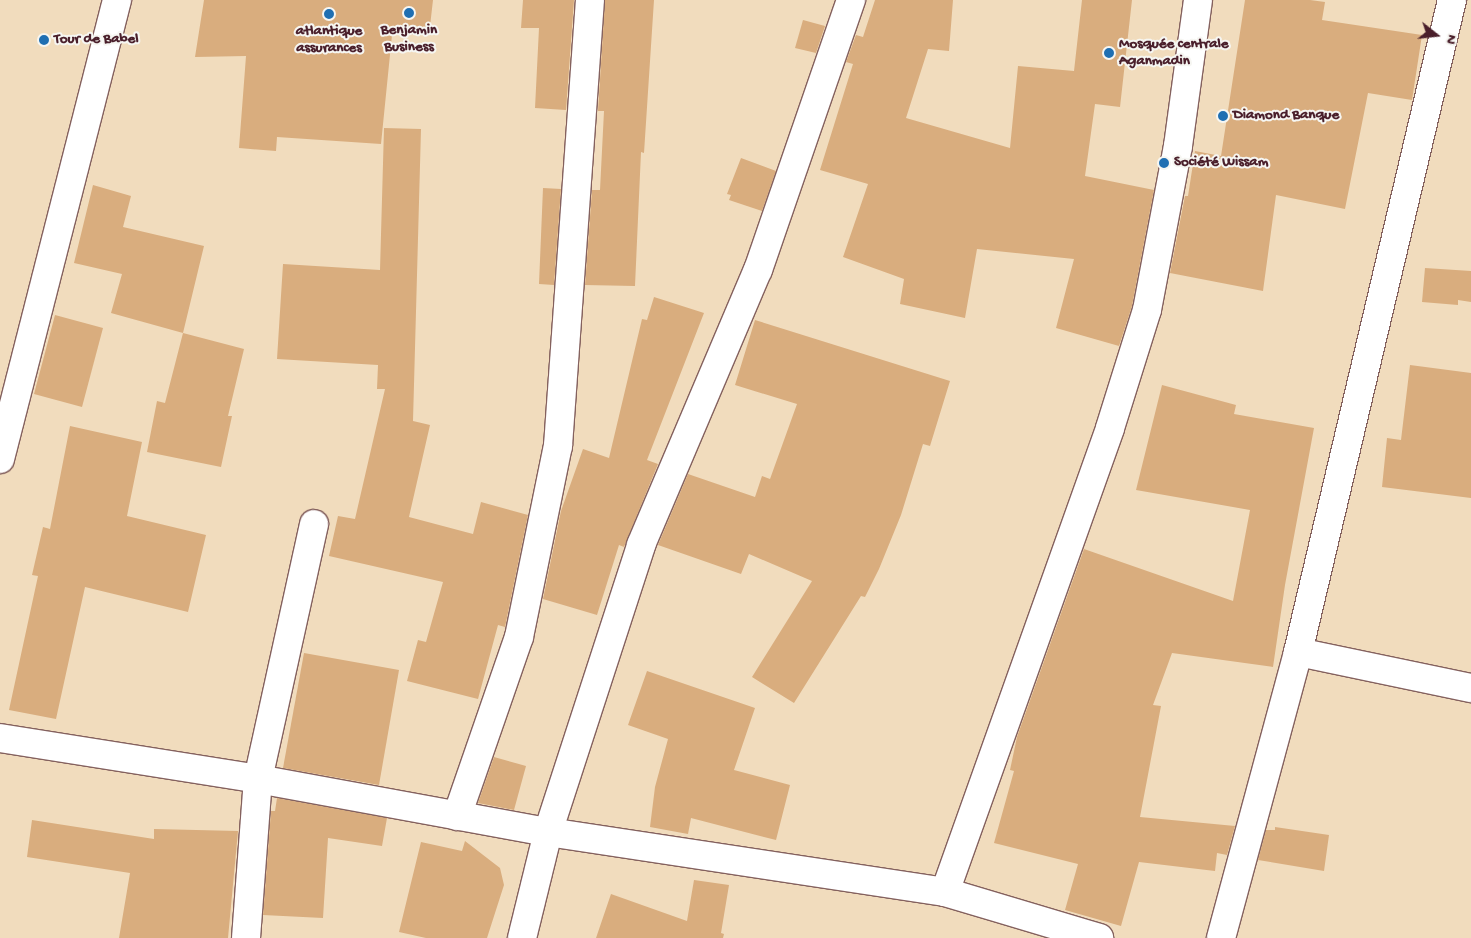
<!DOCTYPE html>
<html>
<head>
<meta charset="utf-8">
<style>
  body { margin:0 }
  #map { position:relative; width:1471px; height:938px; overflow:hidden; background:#f1dcbd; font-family:"Gochi Hand",sans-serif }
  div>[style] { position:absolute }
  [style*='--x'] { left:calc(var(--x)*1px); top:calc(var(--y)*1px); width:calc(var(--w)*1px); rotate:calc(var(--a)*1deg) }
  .building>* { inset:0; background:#d9ad7e }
  .roads { filter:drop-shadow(1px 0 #84615e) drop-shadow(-1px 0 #84615e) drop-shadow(0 1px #84615e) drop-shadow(0 -1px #84615e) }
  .minor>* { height:28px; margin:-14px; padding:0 14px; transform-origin:14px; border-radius:14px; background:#fff }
  .dots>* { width:14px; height:14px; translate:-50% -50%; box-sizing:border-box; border:2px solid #f6f6f2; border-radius:50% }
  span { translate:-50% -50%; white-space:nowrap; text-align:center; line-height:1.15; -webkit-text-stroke:4px #f6f6f2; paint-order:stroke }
  .poi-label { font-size:15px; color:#4a1f2b; font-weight:700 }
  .left { translate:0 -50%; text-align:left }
  .north { position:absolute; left:1411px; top:10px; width:50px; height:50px; -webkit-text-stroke:4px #f6f6f2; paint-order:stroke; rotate:106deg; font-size:14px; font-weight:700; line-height:20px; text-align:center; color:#4a1f2b }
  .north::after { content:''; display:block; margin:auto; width:18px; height:22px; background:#4a1f2b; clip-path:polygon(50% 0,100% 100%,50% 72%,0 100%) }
</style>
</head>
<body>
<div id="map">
  <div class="building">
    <div style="clip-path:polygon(204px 0,433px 0,429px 35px,392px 35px,381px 144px,277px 137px,276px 151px,239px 148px,246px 56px,195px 57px)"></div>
    <div style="clip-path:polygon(523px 0,574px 0,566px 110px,535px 108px,539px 28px,521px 28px)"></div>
    <div style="clip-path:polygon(605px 0,654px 0,644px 153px,641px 152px,635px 286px,585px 285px,592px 190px,600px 190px,604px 111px,598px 111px)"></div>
    <div style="clip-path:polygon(875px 0,953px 0,949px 51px,928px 49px,906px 118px,1010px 148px,1018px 66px,1074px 71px,1082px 0,1132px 0,1120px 107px,1095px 104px,1085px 176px,1154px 190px,1132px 306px,1119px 346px,1056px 328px,1074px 259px,977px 249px,965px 318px,900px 304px,904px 279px,843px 257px,868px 184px,820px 170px,853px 64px,846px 62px,856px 35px,863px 37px)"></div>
    <div style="clip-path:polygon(1245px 0,1310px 0,1325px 2px,1322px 20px,1422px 35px,1412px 100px,1368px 93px,1345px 209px,1276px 195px,1263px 291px,1170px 273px,1185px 196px,1188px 196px,1195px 151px,1221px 156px)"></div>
    <div style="clip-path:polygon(803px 20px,825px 26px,816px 53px,795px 48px)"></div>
    <div style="clip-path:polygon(384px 128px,421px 129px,413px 421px,430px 425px,409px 517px,473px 534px,481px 502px,528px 515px,505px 627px,498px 625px,478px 699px,407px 681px,418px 640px,426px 642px,443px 582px,329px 556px,338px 516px,355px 519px,385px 389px,377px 389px,378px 365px,277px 359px,283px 264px,380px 270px)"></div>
    <div style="clip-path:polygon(741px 158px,776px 171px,762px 211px,729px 200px,731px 195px,727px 194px)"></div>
    <div style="clip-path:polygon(93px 185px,131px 196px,123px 227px,204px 246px,183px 333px,111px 313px,122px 274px,74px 263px)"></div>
    <div style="clip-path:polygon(543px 188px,561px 189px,554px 285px,539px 284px)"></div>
    <div style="clip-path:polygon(1425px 268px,1471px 271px,1471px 302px,1458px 300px,1458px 305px,1422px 302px)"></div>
    <div style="clip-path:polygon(654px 297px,704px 313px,647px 460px,658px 464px,624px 547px,619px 545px,597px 615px,543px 599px,561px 511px,583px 449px,609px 458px,642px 319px,647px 320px)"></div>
    <div style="clip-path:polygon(55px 315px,103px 328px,82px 407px,34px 394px)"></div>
    <div style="clip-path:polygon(755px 320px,950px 381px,930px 446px,923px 444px,901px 515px,879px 569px,865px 597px,861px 596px,794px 703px,752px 677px,812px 581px,749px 554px,741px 574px,658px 545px,688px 474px,755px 497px,762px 476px,770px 479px,797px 404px,735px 385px)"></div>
    <div style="clip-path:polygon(183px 333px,244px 349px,228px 416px,232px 416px,221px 467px,147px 452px,157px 401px,165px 403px)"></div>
    <div style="clip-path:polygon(1410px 365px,1471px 373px,1471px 498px,1382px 487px,1387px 438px,1401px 440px)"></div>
    <div style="clip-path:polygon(1162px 385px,1236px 405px,1234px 414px,1314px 428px,1285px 585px,1273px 667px,1172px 653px,1153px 705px,1161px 706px,1140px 817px,1235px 826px,1227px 855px,1217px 853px,1215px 871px,1139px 862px,1121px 926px,1065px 910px,1078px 864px,994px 843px,1014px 771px,1010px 770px,1017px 737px,1084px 549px,1233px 601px,1250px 510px,1136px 490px)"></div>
    <div style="clip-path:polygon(70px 426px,142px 442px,127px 516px,206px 535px,188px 612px,85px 587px,56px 719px,9px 710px,38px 576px,32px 575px,43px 527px,50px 529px)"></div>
    <div style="clip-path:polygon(304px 653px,399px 670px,379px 785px,283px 768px)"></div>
    <div style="clip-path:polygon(647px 671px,755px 708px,734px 770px,790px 785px,776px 840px,691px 818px,688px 834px,650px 827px,655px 787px,668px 739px,628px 725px)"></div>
    <div style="clip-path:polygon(494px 757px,526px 766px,514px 810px,478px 803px)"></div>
    <div style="clip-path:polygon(277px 798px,387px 818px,382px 846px,328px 838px,323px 918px,263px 915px,271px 811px,275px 811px)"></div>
    <div style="clip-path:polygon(32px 820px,154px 839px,154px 829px,238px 831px,228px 938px,119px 938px,130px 873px,27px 857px)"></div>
    <div style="clip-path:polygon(1275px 827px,1329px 835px,1324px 871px,1258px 860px,1266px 830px,1275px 830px)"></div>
    <div style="clip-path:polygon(465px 841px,500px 868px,504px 885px,487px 938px,426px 938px,399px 932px,421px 842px,462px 851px)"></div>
    <div style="clip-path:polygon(694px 880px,729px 885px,721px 933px,724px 934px,723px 938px,596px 938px,611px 894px,687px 921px)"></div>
  </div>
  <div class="roads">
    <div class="minor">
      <div style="--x:0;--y:459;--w:474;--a:-75.7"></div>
      <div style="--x:1298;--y:652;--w:177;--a:11.8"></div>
      <div style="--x:0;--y:738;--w:261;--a:9"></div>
      <div style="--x:258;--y:779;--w:295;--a:10.4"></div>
      <div style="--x:548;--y:832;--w:402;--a:8.6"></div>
      <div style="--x:945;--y:892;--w:161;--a:16.6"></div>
      <div style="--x:457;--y:816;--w:189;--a:-70.9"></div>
      <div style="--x:519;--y:637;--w:195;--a:-78.5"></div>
      <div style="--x:558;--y:446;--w:447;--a:-85.9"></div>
      <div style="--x:945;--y:892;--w:492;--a:-70.4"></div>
      <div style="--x:1110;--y:428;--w:124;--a:-72.6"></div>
      <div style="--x:1147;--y:310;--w:167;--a:-79.3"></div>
      <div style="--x:1178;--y:146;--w:147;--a:-82.2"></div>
      <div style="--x:246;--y:938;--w:159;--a:-85.7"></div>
      <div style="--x:258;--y:779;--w:261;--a:-77.6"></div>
      <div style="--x:522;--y:938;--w:109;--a:-76.2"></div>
      <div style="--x:548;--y:832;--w:302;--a:-72"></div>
      <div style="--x:641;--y:545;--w:299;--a:-67"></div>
      <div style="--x:758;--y:270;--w:286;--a:-71"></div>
      <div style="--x:1221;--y:938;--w:296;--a:-74.9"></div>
      <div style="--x:1298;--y:652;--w:670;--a:-76.71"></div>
    </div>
  </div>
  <div class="dots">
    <div style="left:409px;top:13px;background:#1f6fb2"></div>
    <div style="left:329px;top:14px;background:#1f6fb2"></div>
    <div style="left:44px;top:40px;background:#1f6fb2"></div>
    <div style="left:1109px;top:53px;background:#1f6fb2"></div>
    <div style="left:1223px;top:116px;background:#1f6fb2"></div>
    <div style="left:1164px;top:163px;background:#1f6fb2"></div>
  </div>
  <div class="poi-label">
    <span style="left:409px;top:39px">Benjamin<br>Business</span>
    <span style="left:329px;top:40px">atlantique<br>assurances</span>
    <span class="left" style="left:54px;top:40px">Tour de Babel</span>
    <span class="left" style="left:1119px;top:53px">Mosquée centrale<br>Aganmadin</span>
    <span class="left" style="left:1233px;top:116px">Diamond Banque</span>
    <span class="left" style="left:1174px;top:163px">Société Wissam</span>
  </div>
  <div class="north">N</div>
</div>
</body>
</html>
